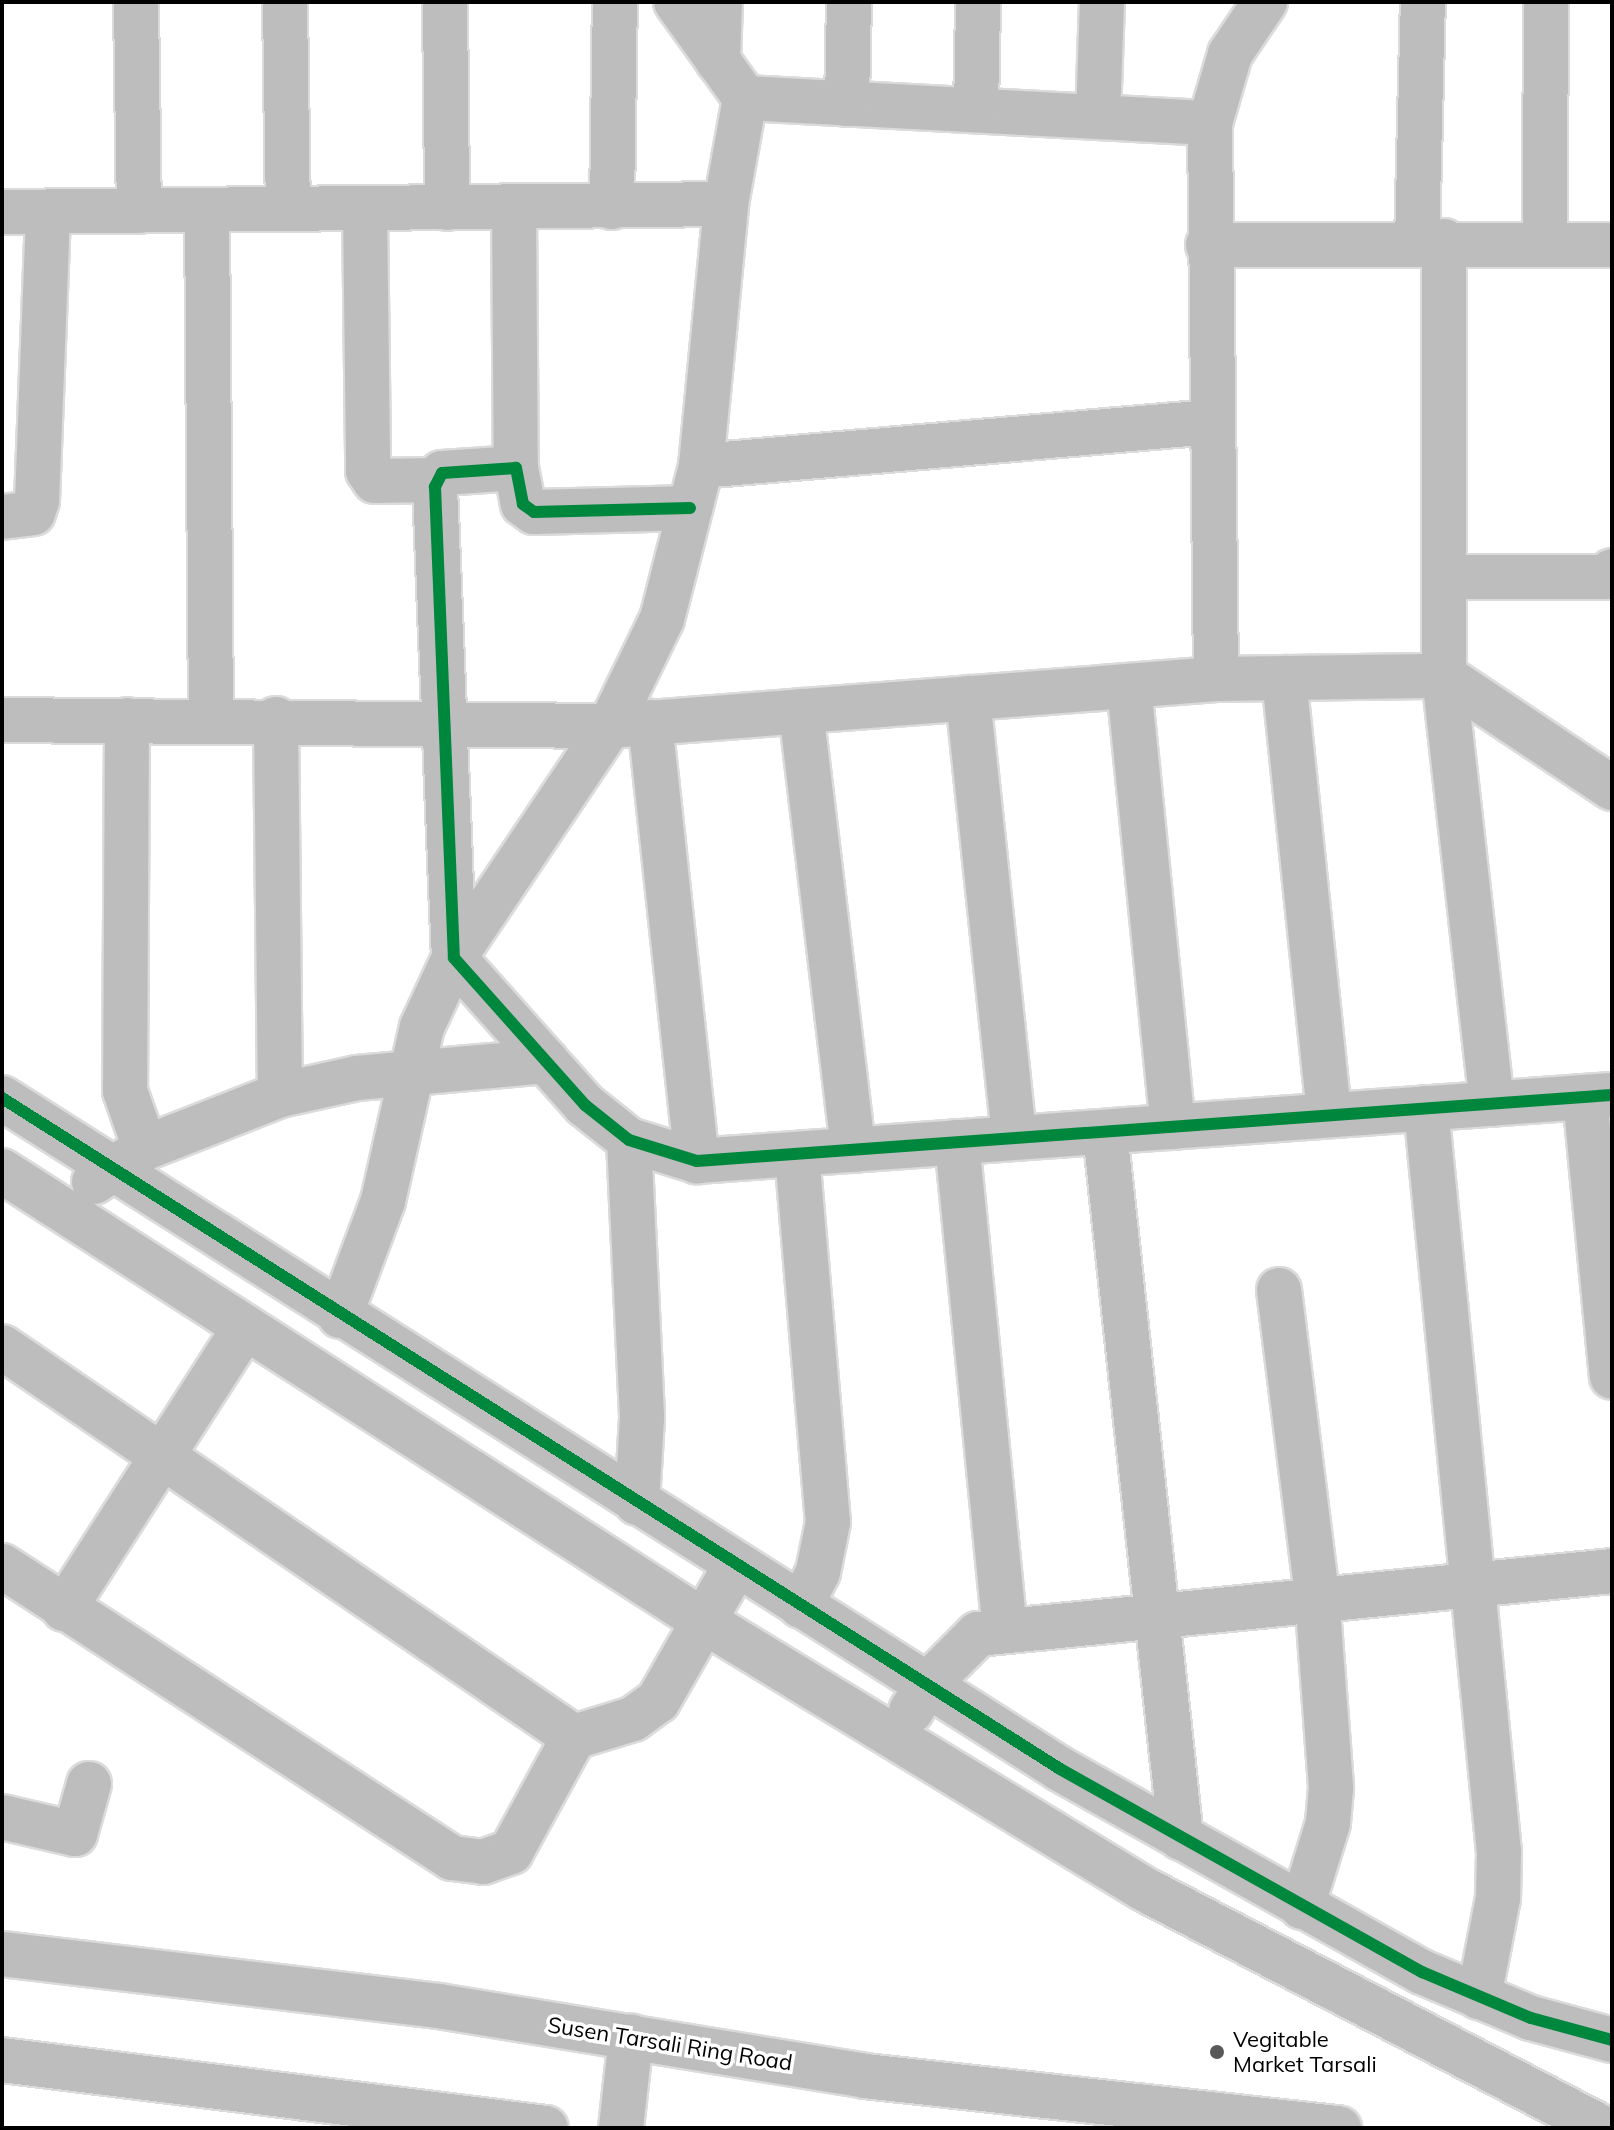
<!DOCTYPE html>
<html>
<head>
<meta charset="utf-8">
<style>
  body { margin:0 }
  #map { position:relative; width:1614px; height:2130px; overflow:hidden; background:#fff; font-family:Mulish,sans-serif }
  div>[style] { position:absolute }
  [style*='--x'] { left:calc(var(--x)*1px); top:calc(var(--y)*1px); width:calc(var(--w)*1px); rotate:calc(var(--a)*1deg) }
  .roads { filter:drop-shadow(2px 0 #dbdbdb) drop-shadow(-2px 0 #dbdbdb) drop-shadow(0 2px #dbdbdb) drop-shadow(0 -2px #dbdbdb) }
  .minor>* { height:44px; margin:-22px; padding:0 22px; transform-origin:22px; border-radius:22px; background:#bdbdbd }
  .major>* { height:44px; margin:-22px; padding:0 22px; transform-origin:22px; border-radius:22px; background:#bdbdbd }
  .cycleway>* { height:12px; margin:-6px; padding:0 6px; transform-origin:6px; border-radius:6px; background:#00873e }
  .dots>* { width:22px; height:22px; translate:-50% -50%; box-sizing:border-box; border:4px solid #fff; border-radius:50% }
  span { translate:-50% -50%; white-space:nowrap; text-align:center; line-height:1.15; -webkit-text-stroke:7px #fff; paint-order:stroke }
  .poi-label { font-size:22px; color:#000 }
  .left { translate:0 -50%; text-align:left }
  .street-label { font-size:22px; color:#000 }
  .frame { position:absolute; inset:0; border:4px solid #000; pointer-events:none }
</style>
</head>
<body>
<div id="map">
  <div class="roads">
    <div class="minor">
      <div style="--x:136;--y:2;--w:209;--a:89.2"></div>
      <div style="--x:285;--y:2;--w:207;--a:89.2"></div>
      <div style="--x:445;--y:2;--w:206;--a:89.4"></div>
      <div style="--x:718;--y:61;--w:59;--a:-88.1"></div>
      <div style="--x:745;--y:98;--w:466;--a:3.1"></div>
      <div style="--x:847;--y:104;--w:102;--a:-88.9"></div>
      <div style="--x:976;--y:110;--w:108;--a:-88.9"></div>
      <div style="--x:1098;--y:117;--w:115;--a:-88"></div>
      <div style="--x:612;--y:207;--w:205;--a:-89.2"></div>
      <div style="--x:514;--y:208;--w:260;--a:89.6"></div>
      <div style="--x:365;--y:209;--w:262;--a:89.3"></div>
      <div style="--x:368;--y:471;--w:12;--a:55"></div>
      <div style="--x:375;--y:481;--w:62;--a:-0.9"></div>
      <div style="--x:207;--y:210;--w:509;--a:89.55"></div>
      <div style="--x:2;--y:212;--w:724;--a:-0.63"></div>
      <div style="--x:1444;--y:241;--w:336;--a:90"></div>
      <div style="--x:1417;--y:242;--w:240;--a:-88.6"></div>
      <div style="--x:1545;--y:243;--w:241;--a:-89.8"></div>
      <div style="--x:1208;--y:245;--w:404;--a:0"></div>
      <div style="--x:701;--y:466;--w:512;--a:-4.93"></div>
      <div style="--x:690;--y:508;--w:156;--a:178.5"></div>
      <div style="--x:534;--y:512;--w:14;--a:-144"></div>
      <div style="--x:523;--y:504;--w:37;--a:-101"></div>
      <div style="--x:516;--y:468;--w:74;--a:176.1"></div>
      <div style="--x:442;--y:473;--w:16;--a:117"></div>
      <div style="--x:435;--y:487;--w:471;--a:87.7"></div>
      <div style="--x:454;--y:958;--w:197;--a:48.3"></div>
      <div style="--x:585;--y:1105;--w:56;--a:38.5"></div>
      <div style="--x:629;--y:1140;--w:71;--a:17.2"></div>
      <div style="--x:697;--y:1161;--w:917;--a:-4.13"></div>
      <div style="--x:2;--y:517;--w:31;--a:-7"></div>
      <div style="--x:33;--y:513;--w:13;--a:-72"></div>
      <div style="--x:37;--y:501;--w:289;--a:-87.8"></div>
      <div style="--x:1284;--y:678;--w:439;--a:84.1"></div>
      <div style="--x:1216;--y:679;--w:556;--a:-90.62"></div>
      <div style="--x:1210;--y:123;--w:72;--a:-73.8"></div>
      <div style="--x:1230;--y:54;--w:63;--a:-56.1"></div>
      <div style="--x:1129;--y:686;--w:443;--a:84.3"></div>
      <div style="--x:968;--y:698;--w:442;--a:84"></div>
      <div style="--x:801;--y:711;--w:442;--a:83.2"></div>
      <div style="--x:276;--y:719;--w:376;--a:89.4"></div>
      <div style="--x:2;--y:720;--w:608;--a:0.57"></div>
      <div style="--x:610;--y:726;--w:608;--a:-4.43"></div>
      <div style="--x:1216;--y:679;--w:228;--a:-0.8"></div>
      <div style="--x:1444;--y:676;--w:202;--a:33.7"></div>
      <div style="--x:127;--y:720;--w:371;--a:90.3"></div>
      <div style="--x:125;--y:1091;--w:60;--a:70.7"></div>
      <div style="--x:650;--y:722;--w:442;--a:83.9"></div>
      <div style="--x:1585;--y:1097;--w:281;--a:84.5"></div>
      <div style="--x:2;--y:1098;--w:1253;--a:32.38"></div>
      <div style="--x:1060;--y:1769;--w:415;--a:29.3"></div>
      <div style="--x:1422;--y:1972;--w:118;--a:22.9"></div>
      <div style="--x:1531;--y:2018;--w:84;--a:15.2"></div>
      <div style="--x:1492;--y:1104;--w:431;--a:-96.4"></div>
      <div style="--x:1444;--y:676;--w:99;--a:-90"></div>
      <div style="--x:1444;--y:577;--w:168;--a:0"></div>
      <div style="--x:1612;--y:577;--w:6;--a:-90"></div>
      <div style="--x:1426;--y:1108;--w:748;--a:84.4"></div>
      <div style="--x:1499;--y:1852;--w:46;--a:91.2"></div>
      <div style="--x:1498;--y:1898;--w:101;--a:100.9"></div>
      <div style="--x:1105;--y:1132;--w:710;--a:83.86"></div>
      <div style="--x:629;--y:1140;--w:278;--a:87.3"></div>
      <div style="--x:642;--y:1418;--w:85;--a:93.4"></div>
      <div style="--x:957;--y:1142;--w:490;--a:84.4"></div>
      <div style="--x:797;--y:1154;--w:369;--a:85.2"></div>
      <div style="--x:828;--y:1522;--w:51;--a:101.3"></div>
      <div style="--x:818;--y:1572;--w:38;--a:117"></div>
      <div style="--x:2;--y:1171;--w:832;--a:32.68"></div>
      <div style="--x:702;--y:1620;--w:517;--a:31.32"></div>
      <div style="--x:1144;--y:1889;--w:517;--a:27.51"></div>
      <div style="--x:94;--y:1182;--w:61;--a:-33.7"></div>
      <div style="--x:145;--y:1148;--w:145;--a:-21.4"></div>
      <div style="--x:280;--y:1095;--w:79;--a:-12.4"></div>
      <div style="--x:357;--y:1078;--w:190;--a:-5.1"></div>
      <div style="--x:1279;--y:1290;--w:308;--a:82.9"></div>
      <div style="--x:1317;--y:1596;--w:193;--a:85.8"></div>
      <div style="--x:1331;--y:1788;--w:35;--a:95"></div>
      <div style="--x:1328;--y:1823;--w:88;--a:107.2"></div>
      <div style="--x:340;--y:1316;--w:123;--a:-69.5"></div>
      <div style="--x:383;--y:1201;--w:178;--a:-77.4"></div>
      <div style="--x:422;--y:1027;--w:76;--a:-65.1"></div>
      <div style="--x:454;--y:958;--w:280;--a:-56.1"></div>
      <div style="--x:610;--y:726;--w:119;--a:-64.1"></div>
      <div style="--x:662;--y:619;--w:158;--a:-75.7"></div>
      <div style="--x:701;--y:466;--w:263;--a:-84.5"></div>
      <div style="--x:726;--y:204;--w:108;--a:-79.8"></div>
      <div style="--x:745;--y:98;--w:118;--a:-125.7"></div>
      <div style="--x:2;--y:1347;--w:692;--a:34.29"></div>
      <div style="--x:574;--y:1737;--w:62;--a:-17"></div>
      <div style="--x:633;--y:1719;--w:31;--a:-36"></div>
      <div style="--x:658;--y:1701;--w:157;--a:-60.2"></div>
      <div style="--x:2;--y:1566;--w:536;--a:32.98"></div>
      <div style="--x:452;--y:1858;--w:31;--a:7"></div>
      <div style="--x:483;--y:1862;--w:30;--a:-20"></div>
      <div style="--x:511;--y:1852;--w:131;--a:-61.3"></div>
      <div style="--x:64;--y:1609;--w:335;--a:-57.3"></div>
      <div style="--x:911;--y:1711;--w:31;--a:-58"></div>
      <div style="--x:927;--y:1685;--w:72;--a:-45"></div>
      <div style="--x:978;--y:1634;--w:637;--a:-5.67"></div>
      <div style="--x:2;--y:1817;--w:75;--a:13.1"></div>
      <div style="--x:75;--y:1834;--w:52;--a:-74.4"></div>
      <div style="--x:621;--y:2128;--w:92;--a:-83.7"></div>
    </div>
    <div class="major">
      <div style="--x:2;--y:1954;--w:440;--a:6.8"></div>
      <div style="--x:439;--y:2006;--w:432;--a:9.3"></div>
      <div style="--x:865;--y:2076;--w:477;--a:6.3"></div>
      <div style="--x:2;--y:2060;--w:548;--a:7.13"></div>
    </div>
  </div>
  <div class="cycleway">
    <div style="--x:690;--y:508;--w:156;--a:178.5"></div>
    <div style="--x:534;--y:512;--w:14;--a:-144"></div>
    <div style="--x:523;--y:504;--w:37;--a:-101"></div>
    <div style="--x:516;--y:468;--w:74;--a:176.1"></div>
    <div style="--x:442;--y:473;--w:16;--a:117"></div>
    <div style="--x:435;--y:487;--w:471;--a:87.7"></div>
    <div style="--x:454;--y:958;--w:197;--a:48.3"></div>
    <div style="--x:585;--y:1105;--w:56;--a:38.5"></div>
    <div style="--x:629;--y:1140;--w:71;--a:17.2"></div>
    <div style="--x:697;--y:1161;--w:917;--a:-4.13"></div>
    <div style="--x:2;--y:1098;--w:1253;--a:32.38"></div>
    <div style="--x:1060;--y:1769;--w:415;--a:29.3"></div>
    <div style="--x:1422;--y:1972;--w:118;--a:22.9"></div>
    <div style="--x:1531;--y:2018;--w:84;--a:15.2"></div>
  </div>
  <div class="dots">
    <div style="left:1217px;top:2052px;background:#595959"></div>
  </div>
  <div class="poi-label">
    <span class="left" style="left:1233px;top:2052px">Vegitable<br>Market Tarsali</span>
  </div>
  <div class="street-label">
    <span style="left:670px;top:2044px;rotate:9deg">Susen Tarsali Ring Road</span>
  </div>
  <div class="frame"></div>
</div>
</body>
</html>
